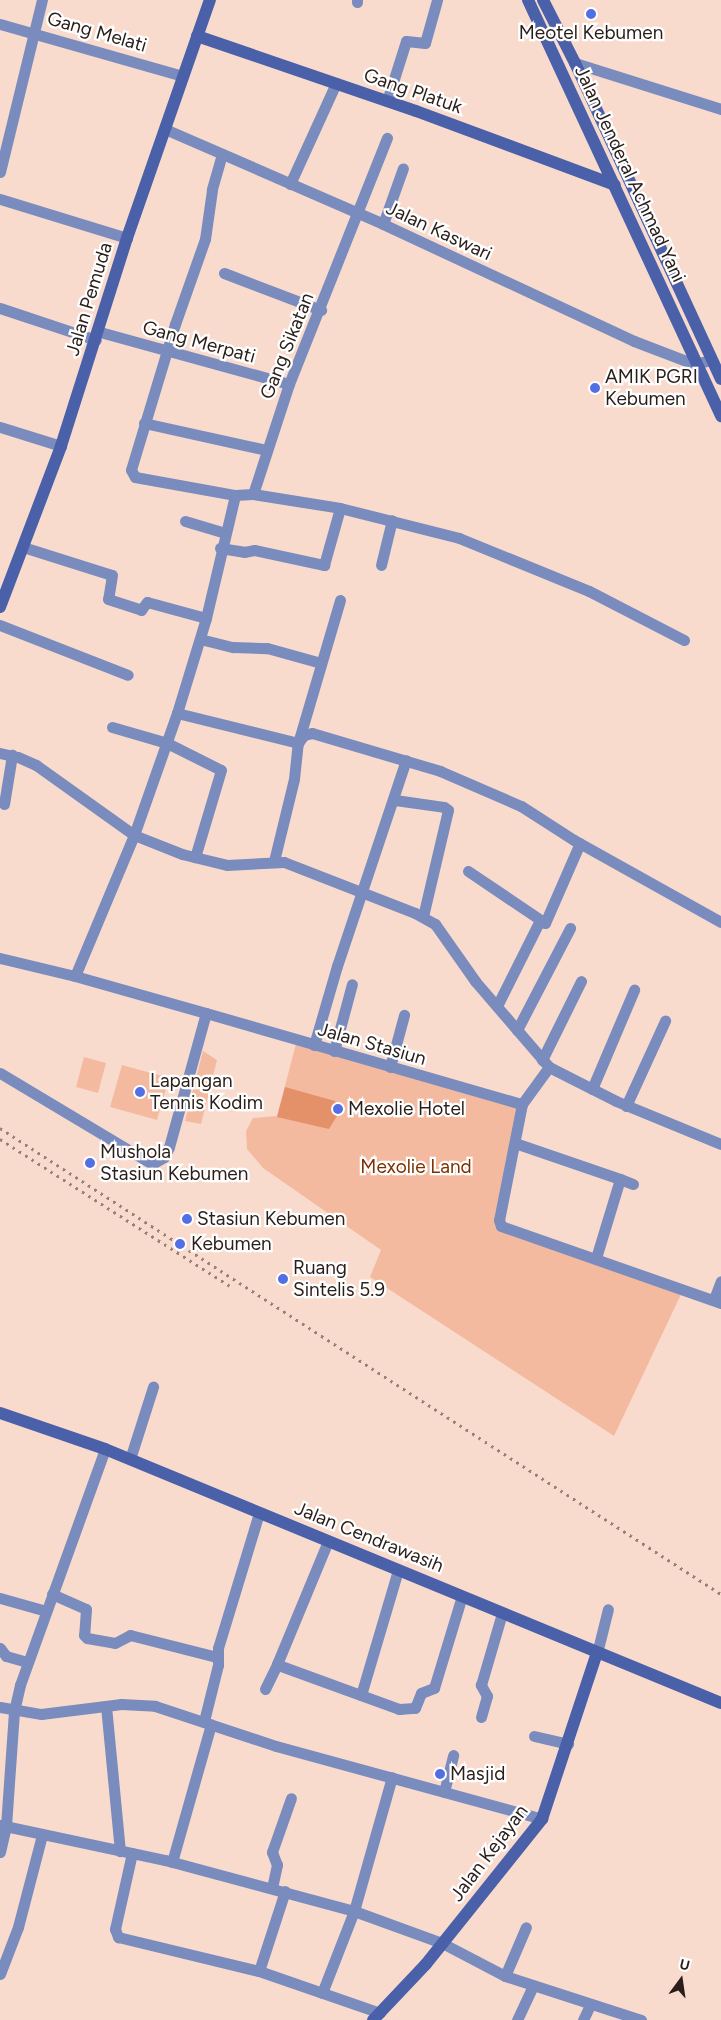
<!DOCTYPE html>
<html>
<head>
<meta charset="utf-8">
<style>
  body { margin:0 }
  #map { position:relative; width:721px; height:2020px; overflow:hidden; background:#f9dbce; font-family:Figtree,sans-serif }
  div>[style] { position:absolute }
  [style*='--x'] { left:calc(var(--x)*1px); top:calc(var(--y)*1px); width:calc(var(--w)*1px); rotate:calc(var(--a)*1deg) }
  .green>* { inset:0; background:#f4baa0 }
  .water>* { inset:0; background:#e49169 }
  .street>* { height:11px; margin:-5.5px; padding:0 5.5px; transform-origin:5.5px; border-radius:5.5px; background:#7a8cbe }
  .secondary>* { height:12px; margin:-6px; padding:0 6px; transform-origin:6px; border-radius:6px; background:#4a60a9 }
  .rail>* { height:2.5px; margin-top:-1.25px; transform-origin:0; background:repeating-linear-gradient(90deg,#968178 0 2.5px,transparent 0 7.5px) }
  .dots>* { width:14px; height:14px; translate:-50% -50%; box-sizing:border-box; border:2px solid #fff; border-radius:50% }
  span { translate:-50% -50%; white-space:nowrap; text-align:center; line-height:1.15; -webkit-text-stroke:4.5px #fff; paint-order:stroke }
  .street-label { font-size:19px; color:#291e19 }
  .poi-label { font-size:19px; color:#291e19 }
  .left { translate:0 -50%; text-align:left }
  .park-label { font-size:19px; color:#7c3101 }
  .north { position:absolute; left:656px; top:1955px; width:50px; height:50px; -webkit-text-stroke:4px #fff; paint-order:stroke; rotate:14deg; font-size:14px; font-weight:700; line-height:20px; text-align:center; color:#291e19 }
  .north::after { content:''; display:block; margin:auto; width:18px; height:22px; background:#291e19; clip-path:polygon(50% 0,100% 100%,50% 72%,0 100%) }
</style>
</head>
<body>
<div id="map">
  <div class="green">
    <div style="clip-path:polygon(297px 1040px,522px 1104px,496px 1226px,684px 1288px,614px 1436px,370px 1277px,381px 1250px,263px 1168px,247px 1149px,246px 1131px,253px 1118px,277px 1116px)"></div>
    <div style="clip-path:polygon(203px 1051px,217px 1060px,201px 1124px,185px 1121px)"></div>
    <div style="clip-path:polygon(84px 1057px,106px 1063px,98px 1093px,76px 1087px)"></div>
    <div style="clip-path:polygon(122px 1065px,169px 1078px,157px 1120px,110px 1107px)"></div>
  </div>
  <div class="water">
    <div style="clip-path:polygon(285px 1087px,335px 1101px,340px 1111px,329px 1129px,277px 1117px)"></div>
  </div>
  <div class="street">
    <div style="--x:357;--y:2;--w:2;--a:-90"></div>
    <div style="--x:0;--y:24;--w:190;--a:15.9"></div>
    <div style="--x:575;--y:63;--w:153;--a:17.5"></div>
    <div style="--x:387;--y:101;--w:63;--a:-72.4"></div>
    <div style="--x:406;--y:41;--w:19;--a:6"></div>
    <div style="--x:425;--y:43;--w:45;--a:-74.4"></div>
    <div style="--x:165;--y:129;--w:238;--a:23.5"></div>
    <div style="--x:383;--y:224;--w:277;--a:25"></div>
    <div style="--x:634;--y:341;--w:64;--a:21"></div>
    <div style="--x:694;--y:364;--w:18;--a:-13"></div>
    <div style="--x:222;--y:154;--w:37;--a:106"></div>
    <div style="--x:212;--y:190;--w:49;--a:98.1"></div>
    <div style="--x:205;--y:239;--w:90;--a:109.4"></div>
    <div style="--x:175;--y:324;--w:152;--a:106.8"></div>
    <div style="--x:131;--y:470;--w:8;--a:60"></div>
    <div style="--x:135;--y:477;--w:102;--a:10.2"></div>
    <div style="--x:0;--y:172;--w:177;--a:-76.3"></div>
    <div style="--x:290;--y:184;--w:111;--a:-65.5"></div>
    <div style="--x:0;--y:199;--w:133;--a:17.1"></div>
    <div style="--x:383;--y:224;--w:59;--a:-70.3"></div>
    <div style="--x:224;--y:273;--w:104;--a:20.9"></div>
    <div style="--x:0;--y:308;--w:101;--a:18.4"></div>
    <div style="--x:100;--y:332;--w:196;--a:15.4"></div>
    <div style="--x:144;--y:423;--w:126;--a:12.4"></div>
    <div style="--x:0;--y:427;--w:64;--a:17.3"></div>
    <div style="--x:253;--y:494;--w:116;--a:-71.9"></div>
    <div style="--x:289;--y:384;--w:265;--a:-68.3"></div>
    <div style="--x:185;--y:521;--w:42;--a:16.7"></div>
    <div style="--x:23;--y:547;--w:93;--a:17.5"></div>
    <div style="--x:112;--y:575;--w:24;--a:99"></div>
    <div style="--x:108;--y:599;--w:35;--a:18"></div>
    <div style="--x:141;--y:610;--w:10;--a:-53"></div>
    <div style="--x:147;--y:602;--w:61;--a:15.2"></div>
    <div style="--x:220;--y:548;--w:24;--a:9"></div>
    <div style="--x:244;--y:552;--w:10;--a:-11"></div>
    <div style="--x:254;--y:550;--w:72;--a:12.1"></div>
    <div style="--x:324;--y:565;--w:59;--a:-74.3"></div>
    <div style="--x:381;--y:565;--w:46;--a:-76.3"></div>
    <div style="--x:0;--y:625;--w:137;--a:21.3"></div>
    <div style="--x:200;--y:639;--w:34;--a:14"></div>
    <div style="--x:233;--y:647;--w:34;--a:2"></div>
    <div style="--x:267;--y:648;--w:56;--a:15.5"></div>
    <div style="--x:177;--y:713;--w:125;--a:13.9"></div>
    <div style="--x:298;--y:743;--w:149;--a:-73.6"></div>
    <div style="--x:112;--y:727;--w:57;--a:16.2"></div>
    <div style="--x:167;--y:743;--w:60;--a:26.6"></div>
    <div style="--x:221;--y:770;--w:91;--a:106.6"></div>
    <div style="--x:0;--y:753;--w:18;--a:13"></div>
    <div style="--x:18;--y:757;--w:20;--a:24"></div>
    <div style="--x:36;--y:765;--w:120;--a:35.5"></div>
    <div style="--x:134;--y:835;--w:52;--a:21.6"></div>
    <div style="--x:182;--y:854;--w:46;--a:13.7"></div>
    <div style="--x:227;--y:865;--w:57;--a:-3"></div>
    <div style="--x:284;--y:862;--w:141;--a:21.3"></div>
    <div style="--x:415;--y:913;--w:23;--a:29"></div>
    <div style="--x:435;--y:924;--w:70;--a:54.9"></div>
    <div style="--x:475;--y:981;--w:113;--a:49.3"></div>
    <div style="--x:549;--y:1067;--w:75;--a:26.9"></div>
    <div style="--x:616;--y:1101;--w:113;--a:22.3"></div>
    <div style="--x:395;--y:800;--w:49;--a:8.1"></div>
    <div style="--x:444;--y:807;--w:5;--a:37"></div>
    <div style="--x:448;--y:810;--w:110;--a:103.2"></div>
    <div style="--x:4;--y:804;--w:50;--a:-80.7"></div>
    <div style="--x:274;--y:861;--w:84;--a:-76.3"></div>
    <div style="--x:294;--y:779;--w:36;--a:-84"></div>
    <div style="--x:298;--y:743;--w:10;--a:-53"></div>
    <div style="--x:304;--y:735;--w:8;--a:-14"></div>
    <div style="--x:312;--y:733;--w:134;--a:16.5"></div>
    <div style="--x:440;--y:771;--w:88;--a:23.4"></div>
    <div style="--x:521;--y:806;--w:63;--a:32.7"></div>
    <div style="--x:574;--y:840;--w:168;--a:29.2"></div>
    <div style="--x:468;--y:871;--w:93;--a:34"></div>
    <div style="--x:545;--y:923;--w:87;--a:-66.4"></div>
    <div style="--x:0;--y:958;--w:77;--a:13.5"></div>
    <div style="--x:75;--y:976;--w:153;--a:-67.3"></div>
    <div style="--x:134;--y:835;--w:129;--a:-70.6"></div>
    <div style="--x:177;--y:713;--w:99;--a:-73"></div>
    <div style="--x:206;--y:618;--w:126;--a:-76.7"></div>
    <div style="--x:235;--y:495;--w:18;--a:-3"></div>
    <div style="--x:253;--y:494;--w:88;--a:9.1"></div>
    <div style="--x:340;--y:508;--w:123;--a:14.1"></div>
    <div style="--x:459;--y:538;--w:140;--a:22.2"></div>
    <div style="--x:589;--y:591;--w:107;--a:27.3"></div>
    <div style="--x:75;--y:976;--w:136;--a:15.8"></div>
    <div style="--x:497;--y:1006;--w:94;--a:-63.4"></div>
    <div style="--x:517;--y:1030;--w:115;--a:-62.5"></div>
    <div style="--x:314;--y:1045;--w:82;--a:-73.8"></div>
    <div style="--x:337;--y:966;--w:217;--a:-71.5"></div>
    <div style="--x:334;--y:1051;--w:69;--a:-75"></div>
    <div style="--x:542;--y:1060;--w:88;--a:-63.7"></div>
    <div style="--x:390;--y:1067;--w:54;--a:-74.9"></div>
    <div style="--x:0;--y:1073;--w:177;--a:30.9"></div>
    <div style="--x:152;--y:1164;--w:14;--a:-30"></div>
    <div style="--x:164;--y:1157;--w:11;--a:-63"></div>
    <div style="--x:169;--y:1147;--w:139;--a:-74.6"></div>
    <div style="--x:206;--y:1013;--w:329;--a:16.1"></div>
    <div style="--x:522;--y:1104;--w:118;--a:101.2"></div>
    <div style="--x:499;--y:1220;--w:6;--a:72"></div>
    <div style="--x:501;--y:1226;--w:233;--a:19.3"></div>
    <div style="--x:592;--y:1089;--w:108;--a:-67"></div>
    <div style="--x:522;--y:1104;--w:46;--a:-53.9"></div>
    <div style="--x:626;--y:1106;--w:94;--a:-65.4"></div>
    <div style="--x:515;--y:1143;--w:111;--a:18.9"></div>
    <div style="--x:620;--y:1179;--w:83;--a:106.9"></div>
    <div style="--x:620;--y:1179;--w:14;--a:21"></div>
    <div style="--x:714;--y:1299;--w:19;--a:-69"></div>
    <div style="--x:130;--y:1459;--w:76;--a:-72.3"></div>
    <div style="--x:328;--y:1541;--w:133;--a:112.5"></div>
    <div style="--x:277;--y:1664;--w:4;--a:27"></div>
    <div style="--x:281;--y:1666;--w:126;--a:20"></div>
    <div style="--x:399;--y:1709;--w:16;--a:-4"></div>
    <div style="--x:415;--y:1708;--w:16;--a:-68"></div>
    <div style="--x:421;--y:1693;--w:14;--a:-21"></div>
    <div style="--x:434;--y:1688;--w:96;--a:-73.1"></div>
    <div style="--x:52;--y:1594;--w:37;--a:24"></div>
    <div style="--x:86;--y:1609;--w:26;--a:94"></div>
    <div style="--x:84;--y:1635;--w:4;--a:45"></div>
    <div style="--x:87;--y:1638;--w:28;--a:10"></div>
    <div style="--x:115;--y:1643;--w:17;--a:-28"></div>
    <div style="--x:130;--y:1635;--w:90;--a:14.2"></div>
    <div style="--x:0;--y:1598;--w:48;--a:15.8"></div>
    <div style="--x:0;--y:1648;--w:10;--a:53"></div>
    <div style="--x:6;--y:1656;--w:22;--a:16"></div>
    <div style="--x:597;--y:1653;--w:45;--a:-76"></div>
    <div style="--x:265;--y:1689;--w:28;--a:-64"></div>
    <div style="--x:361;--y:1695;--w:130;--a:-73.5"></div>
    <div style="--x:106;--y:1706;--w:146;--a:84.5"></div>
    <div style="--x:0;--y:1707;--w:42;--a:9.7"></div>
    <div style="--x:41;--y:1714;--w:81;--a:-7.1"></div>
    <div style="--x:121;--y:1704;--w:34;--a:3"></div>
    <div style="--x:155;--y:1706;--w:127;--a:18.3"></div>
    <div style="--x:276;--y:1746;--w:276;--a:15.3"></div>
    <div style="--x:481;--y:1717;--w:22;--a:-74"></div>
    <div style="--x:487;--y:1696;--w:13;--a:-119"></div>
    <div style="--x:481;--y:1685;--w:75;--a:-73.7"></div>
    <div style="--x:204;--y:1721;--w:58;--a:-76"></div>
    <div style="--x:218;--y:1665;--w:17;--a:-90"></div>
    <div style="--x:218;--y:1648;--w:141;--a:-73.1"></div>
    <div style="--x:534;--y:1736;--w:35;--a:13"></div>
    <div style="--x:444;--y:1792;--w:38;--a:-76"></div>
    <div style="--x:0;--y:1825;--w:169;--a:12"></div>
    <div style="--x:165;--y:1860;--w:196;--a:15.1"></div>
    <div style="--x:354;--y:1911;--w:94;--a:20"></div>
    <div style="--x:442;--y:1943;--w:71;--a:27.6"></div>
    <div style="--x:505;--y:1976;--w:143;--a:17.9"></div>
    <div style="--x:0;--y:1852;--w:27;--a:-77"></div>
    <div style="--x:6;--y:1826;--w:115;--a:-86"></div>
    <div style="--x:14;--y:1711;--w:27;--a:-77"></div>
    <div style="--x:20;--y:1685;--w:251;--a:-70.2"></div>
    <div style="--x:132;--y:1853;--w:78;--a:102.6"></div>
    <div style="--x:115;--y:1929;--w:9;--a:69"></div>
    <div style="--x:118;--y:1937;--w:145;--a:13.6"></div>
    <div style="--x:259;--y:1971;--w:128;--a:19.1"></div>
    <div style="--x:172;--y:1862;--w:143;--a:-74.2"></div>
    <div style="--x:272;--y:1888;--w:24;--a:-78"></div>
    <div style="--x:277;--y:1865;--w:14;--a:-111"></div>
    <div style="--x:272;--y:1852;--w:57;--a:-70.6"></div>
    <div style="--x:259;--y:1971;--w:84;--a:-72"></div>
    <div style="--x:0;--y:1974;--w:50;--a:-69"></div>
    <div style="--x:18;--y:1927;--w:95;--a:-75.4"></div>
    <div style="--x:505;--y:1976;--w:53;--a:-66.8"></div>
    <div style="--x:322;--y:1993;--w:88;--a:-68.7"></div>
    <div style="--x:354;--y:1911;--w:139;--a:-74.2"></div>
    <div style="--x:517;--y:2020;--w:38;--a:-65"></div>
    <div style="--x:583;--y:2020;--w:17;--a:-65"></div>
  </div>
  <div class="secondary">
    <div style="--x:528;--y:0;--w:459;--a:65.1"></div>
    <div style="--x:543;--y:0;--w:71;--a:63.1"></div>
    <div style="--x:575;--y:63;--w:348;--a:65.2"></div>
    <div style="--x:197;--y:36;--w:231;--a:18.9"></div>
    <div style="--x:416;--y:111;--w:212;--a:20.4"></div>
    <div style="--x:0;--y:607;--w:172;--a:-69.2"></div>
    <div style="--x:61;--y:446;--w:218;--a:-72.4"></div>
    <div style="--x:127;--y:238;--w:252;--a:-70.8"></div>
    <div style="--x:0;--y:1413;--w:111;--a:18.9"></div>
    <div style="--x:105;--y:1449;--w:666;--a:22.41"></div>
    <div style="--x:373;--y:2020;--w:77;--a:-46.6"></div>
    <div style="--x:426;--y:1964;--w:186;--a:-51.3"></div>
    <div style="--x:542;--y:1819;--w:175;--a:-71.7"></div>
  </div>
  <div class="rail">
    <div style="--x:0;--y:1128;--w:858;--a:32.88"></div>
    <div style="--x:0;--y:1139;--w:274;--a:32.6"></div>
  </div>
  <div class="dots">
    <div style="left:591px;top:14px;background:#526fe4"></div>
    <div style="left:595px;top:388px;background:#526fe4"></div>
    <div style="left:140px;top:1092px;background:#526fe4"></div>
    <div style="left:338px;top:1109px;background:#526fe4"></div>
    <div style="left:90px;top:1163px;background:#526fe4"></div>
    <div style="left:187px;top:1219px;background:#526fe4"></div>
    <div style="left:180px;top:1244px;background:#526fe4"></div>
    <div style="left:283px;top:1279px;background:#526fe4"></div>
    <div style="left:440px;top:1774px;background:#526fe4"></div>
  </div>
  <div class="street-label">
    <span style="left:97px;top:32px;rotate:16deg">Gang Melati</span>
    <span style="left:413px;top:91px;rotate:19deg">Gang Platuk</span>
    <span style="left:630px;top:174px;rotate:65deg">Jalan Jenderal Achmad Yani</span>
    <span style="left:439px;top:231px;rotate:25deg">Jalan Kaswari</span>
    <span style="left:89px;top:299px;rotate:-73deg">Jalan Pemuda</span>
    <span style="left:199px;top:342px;rotate:15deg">Gang Merpati</span>
    <span style="left:287px;top:346px;rotate:-68deg">Gang Sikatan</span>
    <span style="left:372px;top:1044px;rotate:16deg">Jalan Stasiun</span>
    <span style="left:369px;top:1537px;rotate:22deg">Jalan Cendrawasih</span>
    <span style="left:489px;top:1853px;rotate:-53deg">Jalan Kejayan</span>
  </div>
  <div class="poi-label">
    <span style="left:591px;top:33px">Meotel Kebumen</span>
    <span class="left" style="left:605px;top:388px">AMIK PGRI<br>Kebumen</span>
    <span class="left" style="left:150px;top:1092px">Lapangan<br>Tennis Kodim</span>
    <span class="left" style="left:348px;top:1109px">Mexolie Hotel</span>
    <span class="left" style="left:100px;top:1163px">Mushola<br>Stasiun Kebumen</span>
    <span class="left" style="left:197px;top:1219px">Stasiun Kebumen</span>
    <span class="left" style="left:191px;top:1244px">Kebumen</span>
    <span class="left" style="left:293px;top:1279px">Ruang<br>Sintelis 5.9</span>
    <span class="left" style="left:450px;top:1774px">Masjid</span>
  </div>
  <div class="park-label">
    <span style="left:416px;top:1167px">Mexolie Land</span>
  </div>
  <div class="north">U</div>
</div>
</body>
</html>
